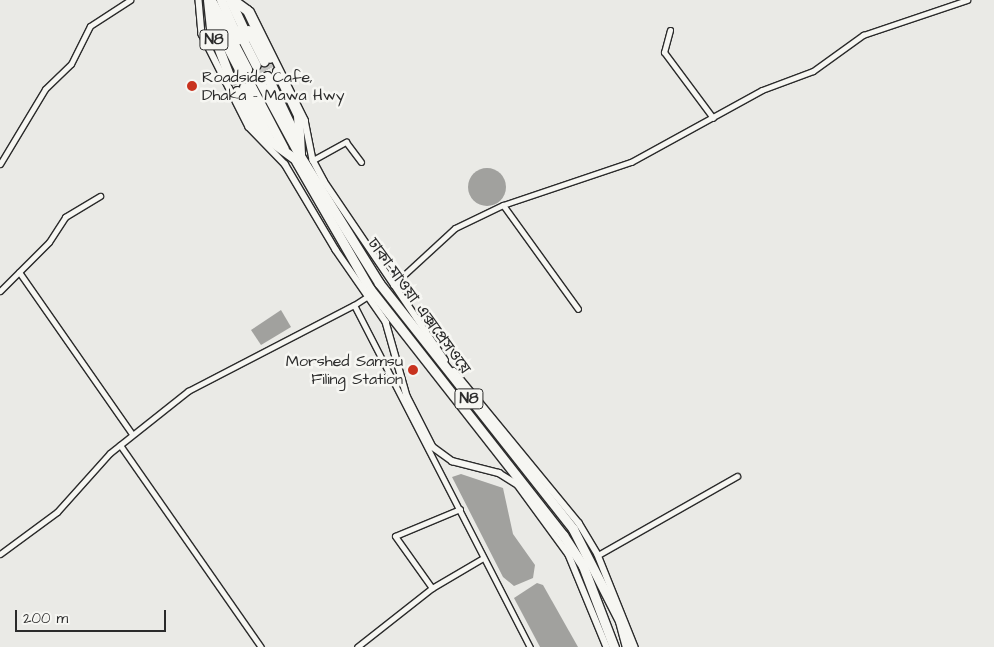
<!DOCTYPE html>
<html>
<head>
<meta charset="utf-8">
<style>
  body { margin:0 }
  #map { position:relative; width:994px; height:647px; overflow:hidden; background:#eaeae6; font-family:"Architects Daughter","Noto Sans Bengali",sans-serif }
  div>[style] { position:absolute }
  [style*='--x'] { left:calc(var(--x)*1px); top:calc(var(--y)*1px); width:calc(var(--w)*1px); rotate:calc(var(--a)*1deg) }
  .water>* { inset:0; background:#a1a19e }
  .round { border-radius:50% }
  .motorway-tunnel>* { height:9px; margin-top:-4.5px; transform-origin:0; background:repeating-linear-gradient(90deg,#c4c4c1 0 9px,transparent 0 13.5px) }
  .roads { filter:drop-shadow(1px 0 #2b2b2b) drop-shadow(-1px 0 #2b2b2b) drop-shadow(0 1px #2b2b2b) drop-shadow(0 -1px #2b2b2b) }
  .minor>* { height:5px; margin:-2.5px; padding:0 2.5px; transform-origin:2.5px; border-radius:2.5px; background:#f6f6f2 }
  .tertiary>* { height:5.5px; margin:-2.75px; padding:0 2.75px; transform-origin:2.75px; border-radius:2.75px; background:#f6f6f2 }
  .motorway>* { height:9px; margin:-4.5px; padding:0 4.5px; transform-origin:4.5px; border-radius:4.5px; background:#f6f6f2 }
  .dots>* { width:14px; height:14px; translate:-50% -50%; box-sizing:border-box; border:2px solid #f6f6f2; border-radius:50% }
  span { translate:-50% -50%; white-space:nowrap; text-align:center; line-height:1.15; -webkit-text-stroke:5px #f6f6f2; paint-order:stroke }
  .shield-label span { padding:1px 4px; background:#f6f6f2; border:1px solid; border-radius:4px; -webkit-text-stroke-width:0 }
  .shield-label { font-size:15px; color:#2b2b2b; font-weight:700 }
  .poi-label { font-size:16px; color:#2b2b2b }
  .left { translate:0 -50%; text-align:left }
  .right { translate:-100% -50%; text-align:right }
  .street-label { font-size:16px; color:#2b2b2b }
  .scale { position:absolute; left:15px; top:610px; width:151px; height:22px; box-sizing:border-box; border:2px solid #2b2b2b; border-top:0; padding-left:6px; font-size:15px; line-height:18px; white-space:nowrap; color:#2b2b2b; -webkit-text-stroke:4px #f6f6f2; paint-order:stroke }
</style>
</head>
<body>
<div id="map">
  <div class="water">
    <div class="round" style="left:468px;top:168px;width:38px;height:38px"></div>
    <div style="clip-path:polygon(281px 310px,291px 327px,261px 345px,251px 330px)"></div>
    <div style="clip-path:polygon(461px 474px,503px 488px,513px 534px,535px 565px,533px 578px,514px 586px,503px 577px,452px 477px)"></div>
    <div style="clip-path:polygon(537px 583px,543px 585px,578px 647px,540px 647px,514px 598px)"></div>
  </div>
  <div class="motorway-tunnel">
    <div style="--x:270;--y:58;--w:15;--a:62"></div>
    <div style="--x:264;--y:61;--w:14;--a:65"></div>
    <div style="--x:256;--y:65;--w:15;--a:62"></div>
    <div style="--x:243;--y:71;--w:15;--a:62"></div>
    <div style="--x:233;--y:76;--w:15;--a:62"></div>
  </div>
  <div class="roads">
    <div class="minor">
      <div style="--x:670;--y:30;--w:23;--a:105"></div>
      <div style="--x:664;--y:52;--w:82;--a:53.4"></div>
      <div style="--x:313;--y:160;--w:38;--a:-29"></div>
      <div style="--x:346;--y:142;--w:25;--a:53"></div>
      <div style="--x:0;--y:164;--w:87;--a:-59"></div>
      <div style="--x:45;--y:89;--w:36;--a:-44"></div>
      <div style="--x:71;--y:64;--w:42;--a:-63.4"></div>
      <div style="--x:90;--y:26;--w:48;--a:-33"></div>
      <div style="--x:503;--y:205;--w:128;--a:54.2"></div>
      <div style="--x:19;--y:272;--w:198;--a:55.1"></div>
      <div style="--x:393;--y:285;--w:84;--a:-42.6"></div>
      <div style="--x:455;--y:228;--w:53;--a:-25.6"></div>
      <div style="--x:503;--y:205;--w:135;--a:-18.6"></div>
      <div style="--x:631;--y:162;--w:149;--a:-28.8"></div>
      <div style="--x:762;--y:90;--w:54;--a:-20.4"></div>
      <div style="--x:813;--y:71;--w:62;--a:-35.8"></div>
      <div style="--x:863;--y:35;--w:110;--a:-18.6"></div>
      <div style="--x:0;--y:291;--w:69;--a:-45"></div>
      <div style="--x:49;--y:242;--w:30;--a:-57"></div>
      <div style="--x:65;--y:217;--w:41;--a:-31"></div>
      <div style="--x:368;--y:296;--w:17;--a:147"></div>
      <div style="--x:354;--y:305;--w:385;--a:62.8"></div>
      <div style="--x:120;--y:445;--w:246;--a:55.1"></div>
      <div style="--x:460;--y:509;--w:70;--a:157.4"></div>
      <div style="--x:395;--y:536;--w:64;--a:54.6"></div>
      <div style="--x:432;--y:588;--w:59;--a:-30.5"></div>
      <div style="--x:0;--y:554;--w:71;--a:-36.4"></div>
      <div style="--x:57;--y:512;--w:79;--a:-48.1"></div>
      <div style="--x:110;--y:453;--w:100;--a:-38.5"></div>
      <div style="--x:188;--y:391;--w:187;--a:-27.4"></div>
      <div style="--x:598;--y:555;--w:160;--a:-29.6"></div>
      <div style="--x:357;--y:647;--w:95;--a:-38.2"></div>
    </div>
    <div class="tertiary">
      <div style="--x:199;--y:0;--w:34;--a:85"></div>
      <div style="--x:202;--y:34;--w:104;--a:63.2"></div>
      <div style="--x:249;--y:127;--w:52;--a:45.8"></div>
      <div style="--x:285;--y:164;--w:100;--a:59.3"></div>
      <div style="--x:336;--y:250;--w:88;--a:55.2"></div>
      <div style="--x:386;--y:322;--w:77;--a:74.2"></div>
      <div style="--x:407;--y:396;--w:57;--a:63"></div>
      <div style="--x:433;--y:447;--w:24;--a:36"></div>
      <div style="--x:452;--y:461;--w:49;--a:14.3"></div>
      <div style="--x:499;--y:473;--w:22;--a:32"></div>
      <div style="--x:518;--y:485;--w:87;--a:53.9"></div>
      <div style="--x:569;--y:555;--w:100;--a:67.6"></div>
      <div style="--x:251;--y:11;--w:122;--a:63.6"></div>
      <div style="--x:305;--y:120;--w:41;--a:78.7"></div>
      <div style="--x:313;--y:160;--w:24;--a:62"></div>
      <div style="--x:324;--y:181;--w:216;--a:55.9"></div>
      <div style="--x:454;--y:371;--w:197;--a:50.6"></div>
      <div style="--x:579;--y:523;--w:37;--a:59"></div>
      <div style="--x:598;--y:555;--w:99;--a:68.1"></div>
    </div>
    <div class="motorway">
      <div style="--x:208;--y:0;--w:28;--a:84"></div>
      <div style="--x:211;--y:28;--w:53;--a:69.2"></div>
      <div style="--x:211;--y:0;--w:78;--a:62.4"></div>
      <div style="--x:221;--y:0;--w:43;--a:66.4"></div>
      <div style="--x:230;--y:0;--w:40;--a:65"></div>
      <div style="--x:233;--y:0;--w:17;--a:36"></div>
      <div style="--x:247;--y:10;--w:53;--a:64.4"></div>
      <div style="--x:211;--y:15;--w:65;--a:62.7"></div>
      <div style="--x:238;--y:30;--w:39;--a:63"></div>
      <div style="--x:248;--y:30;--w:35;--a:63"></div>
      <div style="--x:277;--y:71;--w:49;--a:64.5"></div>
      <div style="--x:298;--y:115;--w:39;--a:87"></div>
      <div style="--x:267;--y:76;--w:70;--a:64.5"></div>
      <div style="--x:259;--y:80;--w:86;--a:61.7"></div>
      <div style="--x:300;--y:156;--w:150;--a:58.1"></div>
      <div style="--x:379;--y:283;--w:313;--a:51.7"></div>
      <div style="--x:573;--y:529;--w:103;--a:62.9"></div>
      <div style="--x:620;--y:621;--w:27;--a:75"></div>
      <div style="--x:250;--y:84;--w:73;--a:62.4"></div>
      <div style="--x:244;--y:87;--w:57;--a:63.9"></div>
      <div style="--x:237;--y:91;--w:45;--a:63.4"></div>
      <div style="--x:257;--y:131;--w:47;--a:36.4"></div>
      <div style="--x:296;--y:161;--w:148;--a:60"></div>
      <div style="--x:370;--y:289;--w:313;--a:51.9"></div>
      <div style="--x:563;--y:535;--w:37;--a:57"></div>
      <div style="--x:583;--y:566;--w:87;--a:69.1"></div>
    </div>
  </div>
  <div class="dots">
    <div style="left:192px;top:86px;background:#c8321e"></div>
    <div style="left:413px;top:370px;background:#c8321e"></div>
  </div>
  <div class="shield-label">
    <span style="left:214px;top:40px">N8</span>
    <span style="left:469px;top:399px">N8</span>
  </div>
  <div class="poi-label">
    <span class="left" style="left:202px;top:86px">Roadside Cafe,<br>Dhaka - Mawa Hwy</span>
    <span class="right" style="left:403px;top:370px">Morshed Samsu<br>Filing Station</span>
  </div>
  <div class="street-label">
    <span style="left:419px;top:306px;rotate:54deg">ঢাকা-মাওয়া এক্সপ্রেসওয়ে</span>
  </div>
  <div class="scale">200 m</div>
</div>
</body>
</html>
